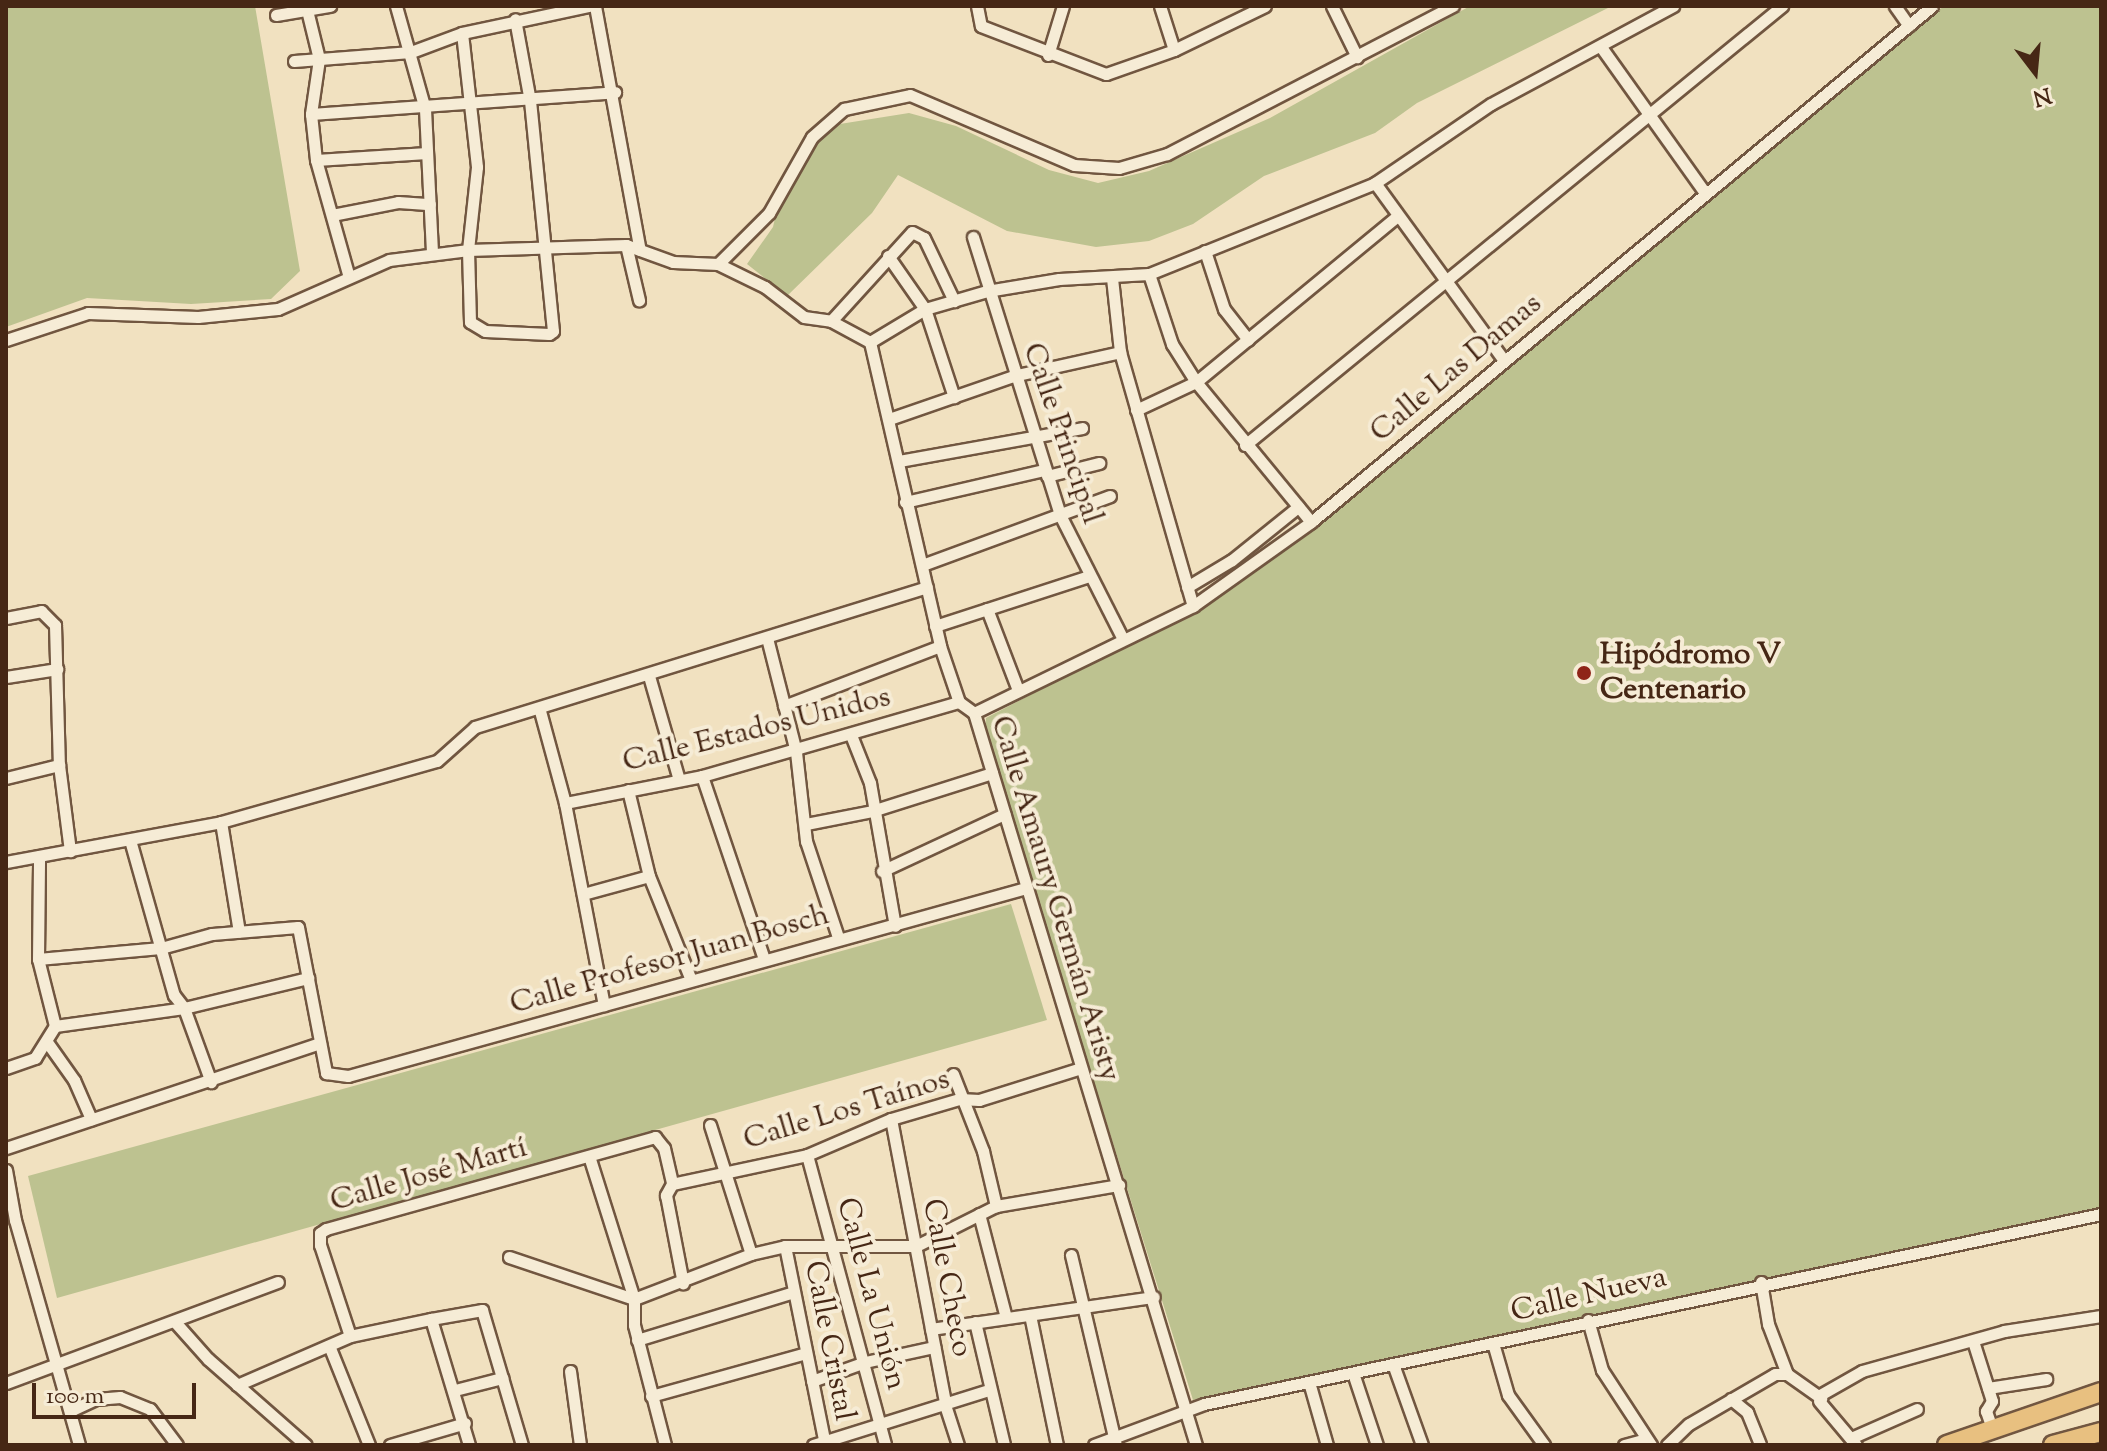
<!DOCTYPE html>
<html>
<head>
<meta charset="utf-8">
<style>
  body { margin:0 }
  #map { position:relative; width:2107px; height:1451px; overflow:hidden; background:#f1e1c0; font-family:"Sorts Mill Goudy",serif }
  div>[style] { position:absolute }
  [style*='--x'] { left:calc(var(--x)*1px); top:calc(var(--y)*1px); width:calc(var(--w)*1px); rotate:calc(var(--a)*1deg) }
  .green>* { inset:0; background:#bdc290 }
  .roads { filter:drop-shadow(2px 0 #715640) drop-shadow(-2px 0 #715640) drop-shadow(0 2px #715640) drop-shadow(0 -2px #715640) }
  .minor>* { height:11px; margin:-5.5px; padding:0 5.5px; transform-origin:5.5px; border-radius:5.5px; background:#f6ecd6 }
  .primary>* { height:18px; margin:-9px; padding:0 9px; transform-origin:9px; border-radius:9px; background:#e8c080 }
  .dots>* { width:22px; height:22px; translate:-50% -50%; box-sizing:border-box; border:4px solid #f6ecd6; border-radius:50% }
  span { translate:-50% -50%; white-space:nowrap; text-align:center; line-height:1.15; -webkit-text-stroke:8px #f6ecd6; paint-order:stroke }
  .street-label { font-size:30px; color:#462715 }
  .poi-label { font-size:30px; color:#462715; font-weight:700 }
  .left { translate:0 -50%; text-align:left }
  .frame { position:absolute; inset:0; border:8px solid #462715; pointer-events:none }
  .north { position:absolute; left:1995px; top:32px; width:80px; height:80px; -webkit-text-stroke:6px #f6ecd6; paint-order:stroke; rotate:164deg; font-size:22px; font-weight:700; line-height:32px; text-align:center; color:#462715 }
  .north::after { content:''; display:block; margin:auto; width:28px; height:36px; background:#462715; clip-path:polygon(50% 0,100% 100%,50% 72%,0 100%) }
  .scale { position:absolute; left:32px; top:1383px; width:164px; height:36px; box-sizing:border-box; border:4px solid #462715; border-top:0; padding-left:10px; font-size:24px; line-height:28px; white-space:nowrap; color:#462715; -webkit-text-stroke:6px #f6ecd6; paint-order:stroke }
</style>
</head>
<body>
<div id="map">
  <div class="green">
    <div style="clip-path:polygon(6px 6px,255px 6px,300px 271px,271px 299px,191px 304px,87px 298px,6px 327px)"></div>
    <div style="clip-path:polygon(1470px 6px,1612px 6px,1417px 103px,1375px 133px,1264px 176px,1193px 224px,1149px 241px,1096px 247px,1007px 231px,898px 175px,872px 213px,787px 296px,747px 264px,773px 227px,780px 197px,821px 127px,909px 113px,956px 126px,1049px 170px,1098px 183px,1149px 171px,1270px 118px)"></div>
    <div style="clip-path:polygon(1944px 6px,2101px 6px,2101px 1208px,1193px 1400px,985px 732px,986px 718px,1141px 637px,1315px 525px)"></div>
    <div style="clip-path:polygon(1011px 904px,1047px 1020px,57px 1298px,28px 1176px)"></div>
  </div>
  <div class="roads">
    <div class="minor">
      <div style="--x:306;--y:6;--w:55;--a:76.2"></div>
      <div style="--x:319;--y:59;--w:56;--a:98.3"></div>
      <div style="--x:311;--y:114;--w:46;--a:83.8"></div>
      <div style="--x:316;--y:160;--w:118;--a:74.3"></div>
      <div style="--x:396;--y:6;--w:107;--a:74.3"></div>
      <div style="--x:425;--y:109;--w:145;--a:87.2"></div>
      <div style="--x:595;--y:6;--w:248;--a:79.6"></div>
      <div style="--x:977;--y:6;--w:20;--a:79"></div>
      <div style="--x:981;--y:26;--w:134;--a:21"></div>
      <div style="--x:1106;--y:74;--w:72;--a:-19.4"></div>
      <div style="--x:1174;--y:50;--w:101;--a:-25.8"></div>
      <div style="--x:1160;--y:6;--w:46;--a:72.3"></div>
      <div style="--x:1332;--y:6;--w:57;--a:63.9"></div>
      <div style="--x:1895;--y:6;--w:24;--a:55"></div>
      <div style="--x:276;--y:15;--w:55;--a:-9.5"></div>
      <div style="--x:462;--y:33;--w:135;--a:83.6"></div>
      <div style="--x:477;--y:167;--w:83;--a:96.2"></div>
      <div style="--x:468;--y:250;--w:72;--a:88.4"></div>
      <div style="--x:470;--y:322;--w:17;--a:31"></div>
      <div style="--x:485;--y:331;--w:64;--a:2.7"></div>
      <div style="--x:549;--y:334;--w:5;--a:-37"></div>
      <div style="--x:553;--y:331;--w:231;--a:-95.7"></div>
      <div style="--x:530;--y:101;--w:83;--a:-100.4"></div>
      <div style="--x:1601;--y:47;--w:179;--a:54.5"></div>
      <div style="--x:1048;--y:55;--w:51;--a:-73"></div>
      <div style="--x:294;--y:61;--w:117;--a:-4.4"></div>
      <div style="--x:411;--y:52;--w:54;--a:-20.4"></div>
      <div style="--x:462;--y:33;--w:130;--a:-12"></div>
      <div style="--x:311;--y:114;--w:305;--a:-4.1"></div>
      <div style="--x:316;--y:160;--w:111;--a:-3.6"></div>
      <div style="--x:1375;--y:183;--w:218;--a:54"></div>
      <div style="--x:332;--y:215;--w:67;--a:-11.1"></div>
      <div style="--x:398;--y:202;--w:32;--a:4"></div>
      <div style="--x:973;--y:237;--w:291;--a:72.6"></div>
      <div style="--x:1060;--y:515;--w:139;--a:63.1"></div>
      <div style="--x:626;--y:245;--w:57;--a:76.7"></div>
      <div style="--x:1205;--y:251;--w:61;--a:71.9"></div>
      <div style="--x:1224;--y:309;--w:39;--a:52"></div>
      <div style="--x:888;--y:256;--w:65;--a:55.1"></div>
      <div style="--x:925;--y:309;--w:93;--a:71.8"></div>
      <div style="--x:718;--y:264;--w:72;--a:-45"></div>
      <div style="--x:769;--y:213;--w:87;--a:-60.5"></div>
      <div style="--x:812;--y:137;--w:43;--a:-41.2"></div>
      <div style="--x:844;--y:109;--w:67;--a:-12"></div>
      <div style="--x:910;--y:95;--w:178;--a:23.1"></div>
      <div style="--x:1074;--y:165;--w:45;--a:3.8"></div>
      <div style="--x:1119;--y:168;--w:50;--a:-16.3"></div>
      <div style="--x:1167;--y:154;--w:322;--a:-27.4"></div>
      <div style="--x:1149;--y:274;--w:74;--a:71.8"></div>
      <div style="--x:1172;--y:344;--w:45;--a:57.7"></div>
      <div style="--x:1196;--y:382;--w:181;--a:50.6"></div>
      <div style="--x:1112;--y:278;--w:74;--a:83.8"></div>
      <div style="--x:1120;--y:352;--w:264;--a:74"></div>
      <div style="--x:831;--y:321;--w:120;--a:-47.7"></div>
      <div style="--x:912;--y:232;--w:13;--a:27"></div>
      <div style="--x:924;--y:238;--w:70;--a:64.5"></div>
      <div style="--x:6;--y:340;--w:86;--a:-18.2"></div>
      <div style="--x:88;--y:313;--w:110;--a:2.1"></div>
      <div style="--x:198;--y:317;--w:80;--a:-5.7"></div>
      <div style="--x:278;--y:309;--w:121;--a:-23.8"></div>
      <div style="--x:389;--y:260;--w:80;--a:-7.2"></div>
      <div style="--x:468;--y:250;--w:158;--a:-1.8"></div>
      <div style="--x:626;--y:245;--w:50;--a:19.9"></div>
      <div style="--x:673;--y:262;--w:45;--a:2.5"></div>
      <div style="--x:718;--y:264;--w:52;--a:26.1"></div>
      <div style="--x:765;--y:287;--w:49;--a:37.6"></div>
      <div style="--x:804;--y:317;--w:27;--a:8"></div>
      <div style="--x:831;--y:321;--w:44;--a:28.3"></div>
      <div style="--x:870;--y:342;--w:312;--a:77"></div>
      <div style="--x:940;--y:646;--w:59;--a:71.3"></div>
      <div style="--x:959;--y:702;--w:19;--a:36"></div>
      <div style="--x:974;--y:713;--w:765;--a:73.13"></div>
      <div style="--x:870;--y:342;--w:64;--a:-31"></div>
      <div style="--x:925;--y:309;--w:65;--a:-16.2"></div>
      <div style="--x:987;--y:291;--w:73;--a:-9.5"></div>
      <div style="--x:1059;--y:279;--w:90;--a:-3.2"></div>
      <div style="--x:1149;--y:274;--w:244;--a:-21.9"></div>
      <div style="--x:1375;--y:183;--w:140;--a:-34.3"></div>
      <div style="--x:1491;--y:104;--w:207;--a:-28.3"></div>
      <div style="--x:1136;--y:410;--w:66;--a:-25"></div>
      <div style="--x:1196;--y:382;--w:259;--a:-39.5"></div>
      <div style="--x:892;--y:418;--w:128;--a:-19.1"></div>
      <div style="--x:1013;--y:376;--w:110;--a:-12.6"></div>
      <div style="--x:1245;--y:445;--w:694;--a:-39.27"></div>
      <div style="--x:899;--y:461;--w:186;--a:-10.2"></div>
      <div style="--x:1047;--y:476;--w:54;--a:-14"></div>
      <div style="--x:905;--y:502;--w:143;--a:-13"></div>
      <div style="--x:925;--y:564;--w:197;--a:-20.2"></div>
      <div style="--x:1187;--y:587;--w:52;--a:-31"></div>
      <div style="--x:1232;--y:560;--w:85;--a:-38.8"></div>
      <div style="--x:987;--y:609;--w:87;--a:69.1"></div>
      <div style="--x:6;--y:618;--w:36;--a:-11"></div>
      <div style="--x:41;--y:611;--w:20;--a:45"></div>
      <div style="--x:55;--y:625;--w:140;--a:88.4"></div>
      <div style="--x:59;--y:765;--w:87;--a:82.7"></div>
      <div style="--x:935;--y:626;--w:162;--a:-18"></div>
      <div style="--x:767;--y:638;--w:118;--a:75.7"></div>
      <div style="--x:796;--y:752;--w:90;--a:83.6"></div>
      <div style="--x:806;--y:841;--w:101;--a:71.6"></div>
      <div style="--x:649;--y:676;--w:108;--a:73.9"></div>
      <div style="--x:6;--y:677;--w:52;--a:-8.9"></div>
      <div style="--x:784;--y:706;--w:167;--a:-21"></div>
      <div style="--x:540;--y:711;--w:95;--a:74.8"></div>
      <div style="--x:565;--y:803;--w:206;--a:79.1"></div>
      <div style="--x:974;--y:713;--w:244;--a:-26"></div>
      <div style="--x:1193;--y:606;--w:145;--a:-35.4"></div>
      <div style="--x:1311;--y:522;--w:807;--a:-39.72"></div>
      <div style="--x:851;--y:735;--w:52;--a:68.4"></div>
      <div style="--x:870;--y:783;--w:145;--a:80.1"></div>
      <div style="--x:702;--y:776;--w:193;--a:71.3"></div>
      <div style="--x:6;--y:778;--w:55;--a:-13.8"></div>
      <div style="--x:628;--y:790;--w:89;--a:76.3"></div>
      <div style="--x:649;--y:876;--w:112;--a:68"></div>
      <div style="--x:565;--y:803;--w:140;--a:-11.1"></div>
      <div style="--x:702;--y:776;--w:267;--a:-16.1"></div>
      <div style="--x:221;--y:822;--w:111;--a:80.7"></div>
      <div style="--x:806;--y:824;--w:67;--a:-11.1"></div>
      <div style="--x:872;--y:811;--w:126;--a:-17.6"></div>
      <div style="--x:130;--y:840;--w:161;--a:74.2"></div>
      <div style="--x:174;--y:995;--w:16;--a:52"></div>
      <div style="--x:184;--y:1008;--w:79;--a:70"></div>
      <div style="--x:6;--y:862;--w:219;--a:-10.5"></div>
      <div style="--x:221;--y:822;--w:224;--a:-15.8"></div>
      <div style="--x:437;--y:761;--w:51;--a:-41.8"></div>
      <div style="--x:475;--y:727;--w:473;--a:-17.2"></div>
      <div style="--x:882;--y:871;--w:135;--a:-25"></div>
      <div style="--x:583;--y:894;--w:68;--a:-15.3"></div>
      <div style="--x:38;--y:959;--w:123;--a:-5.1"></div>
      <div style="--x:161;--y:948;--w:53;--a:-15.4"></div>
      <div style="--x:212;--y:934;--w:86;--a:-4.7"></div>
      <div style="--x:298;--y:927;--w:149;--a:79.1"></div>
      <div style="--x:326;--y:1073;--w:22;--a:8"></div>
      <div style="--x:348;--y:1076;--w:704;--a:-15.5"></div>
      <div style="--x:55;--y:1026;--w:130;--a:-7.9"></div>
      <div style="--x:184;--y:1008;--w:128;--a:-13.6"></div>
      <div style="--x:47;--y:1042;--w:47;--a:54.6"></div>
      <div style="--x:74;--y:1080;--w:43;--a:66.4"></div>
      <div style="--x:6;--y:1068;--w:31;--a:-19"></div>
      <div style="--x:35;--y:1058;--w:38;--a:-58"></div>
      <div style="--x:55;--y:1026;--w:69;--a:-104.2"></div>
      <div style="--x:38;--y:959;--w:103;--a:-89.4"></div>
      <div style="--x:953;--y:1074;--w:83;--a:68.7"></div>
      <div style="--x:983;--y:1151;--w:57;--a:76.7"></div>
      <div style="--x:891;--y:1119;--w:294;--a:79.2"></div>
      <div style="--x:946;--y:1408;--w:39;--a:72"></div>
      <div style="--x:710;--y:1125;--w:135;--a:72.4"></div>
      <div style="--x:6;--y:1148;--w:331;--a:-18.5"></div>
      <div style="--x:807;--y:1155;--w:300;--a:74.9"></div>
      <div style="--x:589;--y:1156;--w:150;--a:72.5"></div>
      <div style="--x:634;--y:1299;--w:26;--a:90"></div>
      <div style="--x:634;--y:1325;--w:124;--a:75.5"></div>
      <div style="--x:6;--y:1170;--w:51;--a:79.8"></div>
      <div style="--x:15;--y:1220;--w:234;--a:74.1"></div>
      <div style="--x:672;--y:1184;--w:138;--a:-12.1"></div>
      <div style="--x:807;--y:1155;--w:91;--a:-23.2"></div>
      <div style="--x:891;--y:1119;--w:71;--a:-16.4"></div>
      <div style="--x:959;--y:1099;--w:20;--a:3"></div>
      <div style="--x:979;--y:1100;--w:107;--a:-17.4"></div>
      <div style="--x:672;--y:1184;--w:13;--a:119"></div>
      <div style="--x:666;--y:1195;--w:90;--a:79.1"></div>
      <div style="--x:979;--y:1214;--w:107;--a:75.4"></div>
      <div style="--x:785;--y:1246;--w:203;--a:78.6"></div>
      <div style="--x:1071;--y:1255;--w:195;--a:76.7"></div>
      <div style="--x:509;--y:1257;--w:132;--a:18.6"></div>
      <div style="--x:634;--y:1299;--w:125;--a:-21"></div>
      <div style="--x:751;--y:1254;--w:35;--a:-13"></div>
      <div style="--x:785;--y:1246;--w:131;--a:0"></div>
      <div style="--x:916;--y:1246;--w:89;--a:-26.6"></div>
      <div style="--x:996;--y:1206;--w:125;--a:-9.7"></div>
      <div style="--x:1761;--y:1282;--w:43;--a:80.5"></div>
      <div style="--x:1768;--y:1324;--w:53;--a:69.2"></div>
      <div style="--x:1030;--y:1315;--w:133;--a:78.3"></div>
      <div style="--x:431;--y:1319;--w:52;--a:-10"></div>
      <div style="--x:482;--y:1310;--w:141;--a:73.5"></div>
      <div style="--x:1588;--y:1320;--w:52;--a:74.4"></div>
      <div style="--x:1602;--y:1370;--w:90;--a:56.8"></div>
      <div style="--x:175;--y:1322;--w:50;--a:48.3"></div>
      <div style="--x:208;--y:1359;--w:130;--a:41.3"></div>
      <div style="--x:975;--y:1322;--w:126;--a:76.7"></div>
      <div style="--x:931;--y:1329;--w:225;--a:-8.2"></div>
      <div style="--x:350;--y:1336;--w:96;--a:-108.2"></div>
      <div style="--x:320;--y:1245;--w:12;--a:-90"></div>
      <div style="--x:320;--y:1233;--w:7;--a:-34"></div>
      <div style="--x:326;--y:1229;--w:342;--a:-15.6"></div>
      <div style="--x:655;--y:1137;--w:14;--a:51"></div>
      <div style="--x:664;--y:1148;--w:37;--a:77"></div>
      <div style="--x:637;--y:1340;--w:164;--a:-17"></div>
      <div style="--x:1973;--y:1341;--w:63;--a:72.4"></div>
      <div style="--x:1992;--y:1401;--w:12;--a:121"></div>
      <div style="--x:1986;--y:1411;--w:18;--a:71"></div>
      <div style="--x:1493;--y:1343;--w:54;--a:73.9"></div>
      <div style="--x:1508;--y:1395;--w:62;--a:54.2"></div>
      <div style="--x:330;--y:1348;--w:105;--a:68.1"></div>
      <div style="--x:1393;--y:1364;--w:86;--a:70.3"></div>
      <div style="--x:570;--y:1371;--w:75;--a:82.3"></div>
      <div style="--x:1353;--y:1373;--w:76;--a:71.6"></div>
      <div style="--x:812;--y:1381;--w:56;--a:-19.7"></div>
      <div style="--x:865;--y:1362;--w:71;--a:-12.3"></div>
      <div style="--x:1309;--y:1382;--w:66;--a:74.1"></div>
      <div style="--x:6;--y:1383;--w:290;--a:-20.4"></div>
      <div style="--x:237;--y:1385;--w:123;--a:-23.4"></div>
      <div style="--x:350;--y:1336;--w:83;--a:-11.9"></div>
      <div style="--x:431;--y:1319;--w:132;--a:73.2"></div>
      <div style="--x:1988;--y:1388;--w:59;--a:-8.8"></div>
      <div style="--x:455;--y:1390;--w:49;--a:-14.3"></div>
      <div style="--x:1820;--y:1395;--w:48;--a:-29.7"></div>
      <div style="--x:1862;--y:1371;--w:148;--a:-15.7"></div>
      <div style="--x:2004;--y:1331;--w:98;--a:-8.8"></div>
      <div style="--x:651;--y:1396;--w:161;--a:-15.5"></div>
      <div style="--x:1731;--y:1399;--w:21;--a:39"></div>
      <div style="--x:1747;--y:1412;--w:35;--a:68"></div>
      <div style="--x:1819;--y:1401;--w:57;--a:49.9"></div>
      <div style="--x:72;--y:1410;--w:26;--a:-25"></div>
      <div style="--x:96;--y:1399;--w:24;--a:-5"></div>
      <div style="--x:120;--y:1397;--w:32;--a:22"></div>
      <div style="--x:150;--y:1409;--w:45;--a:53.1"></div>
      <div style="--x:1851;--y:1438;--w:72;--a:-23.7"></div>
      <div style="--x:390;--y:1445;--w:78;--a:-16.3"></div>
      <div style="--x:813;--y:1445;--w:184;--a:-17.4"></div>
      <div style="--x:1094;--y:1445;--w:117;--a:-20.4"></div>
      <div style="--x:1204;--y:1404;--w:917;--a:-11.96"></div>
      <div style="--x:1624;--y:1445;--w:23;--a:-15"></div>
      <div style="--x:1667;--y:1445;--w:30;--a:-44"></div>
      <div style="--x:1689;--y:1424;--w:99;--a:-30.2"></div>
      <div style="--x:1775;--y:1374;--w:12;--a:0"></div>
      <div style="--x:1787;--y:1374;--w:42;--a:35.2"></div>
    </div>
    <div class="primary">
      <div style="--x:1947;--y:1445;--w:163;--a:-19"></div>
      <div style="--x:2053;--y:1445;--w:50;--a:-15.2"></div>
    </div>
  </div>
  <div class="dots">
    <div style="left:1584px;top:673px;background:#8f2418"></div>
  </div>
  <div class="street-label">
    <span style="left:1457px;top:369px;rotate:-40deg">Calle Las Damas</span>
    <span style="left:1061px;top:434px;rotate:71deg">Calle Principal</span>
    <span style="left:757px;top:731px;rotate:-14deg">Calle Estados Unidos</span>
    <span style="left:1054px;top:899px;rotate:73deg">Calle Amaury Germán Aristy</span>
    <span style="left:670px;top:961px;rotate:-16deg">Calle Profesor Juan Bosch</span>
    <span style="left:847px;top:1111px;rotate:-17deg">Calle Los Taínos</span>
    <span style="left:429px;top:1176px;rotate:-16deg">Calle José Martí</span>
    <span style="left:946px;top:1278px;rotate:79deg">Calle Checo</span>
    <span style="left:870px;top:1294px;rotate:75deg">Calle La Unión</span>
    <span style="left:1589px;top:1296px;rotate:-13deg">Calle Nueva</span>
    <span style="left:828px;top:1341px;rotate:79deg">Calle Cristal</span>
  </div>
  <div class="poi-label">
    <span class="left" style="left:1600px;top:673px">Hipódromo V<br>Centenario</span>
  </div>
  <div class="frame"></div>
  <div class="north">N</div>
  <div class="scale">100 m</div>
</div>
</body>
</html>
